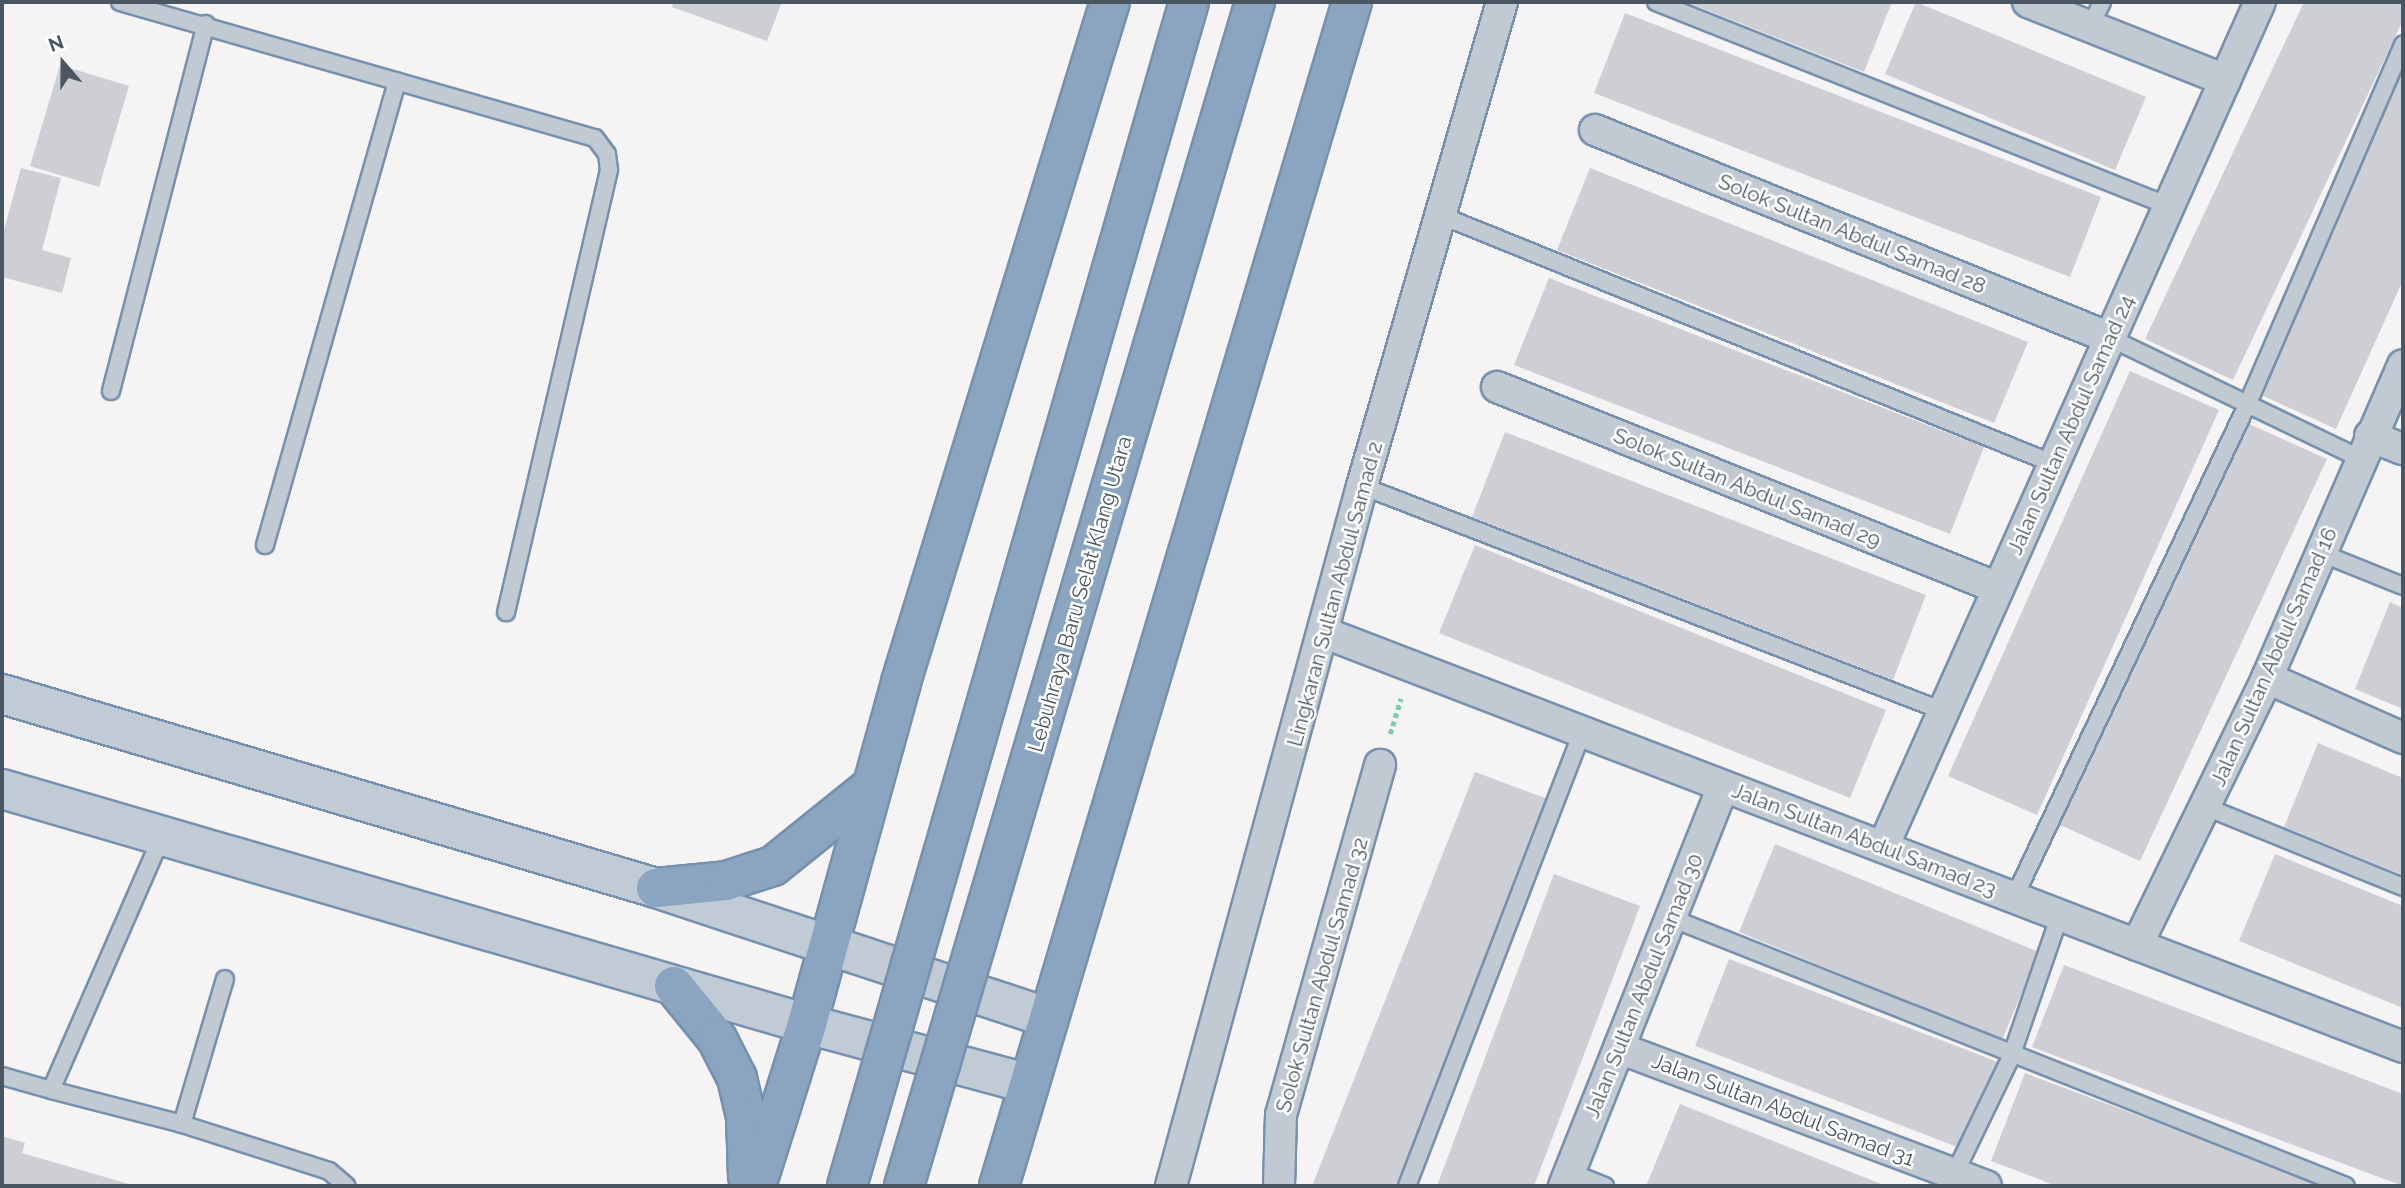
<!DOCTYPE html>
<html>
<head>
<meta charset="utf-8">
<style>
  body { margin:0 }
  #map { position:relative; width:2405px; height:1188px; overflow:hidden; background:#f5f3f3; font-family:Raleway,sans-serif }
  div>[style] { position:absolute }
  [style*='--x'] { left:calc(var(--x)*1px); top:calc(var(--y)*1px); width:calc(var(--w)*1px); rotate:calc(var(--a)*1deg) }
  .building>* { inset:0; background:#cdcfd5 }
  .path>* { height:4.5px; margin-top:-2.25px; transform-origin:0; background:repeating-linear-gradient(90deg,#7ad0a6 0 5px,transparent 0 8.5px) }
  .roads { filter:drop-shadow(2px 0 #7690ad) drop-shadow(-2px 0 #7690ad) drop-shadow(0 2px #7690ad) drop-shadow(0 -2px #7690ad) }
  .lane>* { height:16px; margin:-8px; padding:0 8px; transform-origin:8px; border-radius:8px; background:#c1cad2 }
  .street>* { height:30px; margin:-15px; padding:0 15px; transform-origin:15px; border-radius:15px; background:#c1cad2 }
  .secondary>* { height:38px; margin:-19px; padding:0 19px; transform-origin:19px; border-radius:19px; background:#c1cbd6 }
  .highway>* { height:38px; margin:-19px; padding:0 19px; transform-origin:19px; border-radius:19px; background:#8ba5c1 }
  .bridges { filter:drop-shadow(2px 0 #7690ad) drop-shadow(-2px 0 #7690ad) drop-shadow(0 2px #7690ad) drop-shadow(0 -2px #7690ad) }
  .highway-bridge>* { height:38px; margin:-19px; padding:0 19px; transform-origin:19px; border-radius:19px; background:#8ba5c1 }
  span { translate:-50% -50%; white-space:nowrap; text-align:center; line-height:1.15; -webkit-text-stroke:5px #fff; paint-order:stroke }
  .street-label { font-size:21px; color:#4a5661 }
  .frame { position:absolute; inset:0; border:4px solid #4a5661; pointer-events:none }
  .north { position:absolute; left:28px; top:28px; width:70px; height:70px; -webkit-text-stroke:5px #fff; paint-order:stroke; rotate:340deg; font-size:19px; font-weight:700; line-height:28px; text-align:center; color:#4a5661 }
  .north::after { content:''; display:block; margin:auto; width:24px; height:32px; background:#4a5661; clip-path:polygon(50% 0,100% 100%,50% 72%,0 100%) }
</style>
</head>
<body>
<div id="map">
  <div class="building">
    <div style="clip-path:polygon(674px 2px,782px 2px,767px 41px,672px 7px)"></div>
    <div style="clip-path:polygon(1686px 2px,1892px 2px,1864px 72px)"></div>
    <div style="clip-path:polygon(1916px 2px,2146px 97px,2115px 170px,1885px 74px)"></div>
    <div style="clip-path:polygon(2304px 2px,2403px 2px,2403px 20px,2233px 380px,2145px 339px)"></div>
    <div style="clip-path:polygon(1625px 13px,2101px 197px,2070px 277px,1594px 93px)"></div>
    <div style="clip-path:polygon(60px 65px,129px 86px,99px 187px,30px 166px)"></div>
    <div style="clip-path:polygon(2403px 68px,2403px 280px,2336px 429px,2257px 393px)"></div>
    <div style="clip-path:polygon(21px 168px,61px 178px,42px 250px,71px 258px,62px 293px,2px 277px,2px 237px)"></div>
    <div style="clip-path:polygon(1590px 168px,2028px 342px,1994px 423px,1557px 250px)"></div>
    <div style="clip-path:polygon(1549px 278px,1984px 447px,1950px 534px,1514px 365px)"></div>
    <div style="clip-path:polygon(2130px 371px,2219px 410px,2037px 815px,1948px 776px)"></div>
    <div style="clip-path:polygon(2245px 422px,2327px 459px,2140px 861px,2058px 824px)"></div>
    <div style="clip-path:polygon(1505px 432px,1926px 595px,1893px 680px,1472px 517px)"></div>
    <div style="clip-path:polygon(1475px 545px,1886px 710px,1850px 798px,1439px 633px)"></div>
    <div style="clip-path:polygon(2390px 602px,2403px 608px,2403px 709px,2355px 689px)"></div>
    <div style="clip-path:polygon(2318px 743px,2403px 778px,2403px 875px,2284px 827px)"></div>
    <div style="clip-path:polygon(1475px 772px,1553px 801px,1401px 1186px,1312px 1186px)"></div>
    <div style="clip-path:polygon(1775px 844px,2039px 952px,2002px 1040px,1739px 932px)"></div>
    <div style="clip-path:polygon(2275px 854px,2403px 906px,2403px 1008px,2239px 941px)"></div>
    <div style="clip-path:polygon(1554px 874px,1640px 906px,1630px 933px,1534px 1186px,1437px 1186px)"></div>
    <div style="clip-path:polygon(1729px 959px,1998px 1062px,1965px 1150px,1695px 1046px)"></div>
    <div style="clip-path:polygon(2064px 965px,2403px 1094px,2403px 1186px,2032px 1047px)"></div>
    <div style="clip-path:polygon(2025px 1073px,2126px 1111px,2323px 1186px,2056px 1186px,2041px 1180px,1991px 1161px)"></div>
    <div style="clip-path:polygon(1680px 1104px,1861px 1176px,1887px 1186px,1646px 1186px)"></div>
    <div style="clip-path:polygon(2px 1136px,25px 1143px,22px 1153px,136px 1186px,2px 1186px)"></div>
  </div>
  <div class="path">
    <div style="--x:1390;--y:734;--w:37;--a:-73"></div>
  </div>
  <div class="roads">
    <div class="lane">
      <div style="--x:120;--y:2;--w:494;--a:16"></div>
      <div style="--x:595;--y:138;--w:20;--a:53"></div>
      <div style="--x:607;--y:154;--w:16;--a:83"></div>
      <div style="--x:609;--y:170;--w:454;--a:103.1"></div>
      <div style="--x:1656;--y:2;--w:552;--a:21.69"></div>
      <div style="--x:2090;--y:27;--w:28;--a:-64"></div>
      <div style="--x:1440;--y:215;--w:663;--a:22.07"></div>
      <div style="--x:2110;--y:338;--w:279;--a:25.7"></div>
      <div style="--x:111;--y:391;--w:379;--a:-75.5"></div>
      <div style="--x:1362;--y:486;--w:623;--a:21.17"></div>
      <div style="--x:265;--y:545;--w:482;--a:-74.1"></div>
      <div style="--x:2321;--y:553;--w:88;--a:21.9"></div>
      <div style="--x:2206;--y:807;--w:213;--a:22.1"></div>
      <div style="--x:162;--y:836;--w:277;--a:113.6"></div>
      <div style="--x:51;--y:1090;--w:135;--a:14.5"></div>
      <div style="--x:182;--y:1124;--w:154;--a:17.7"></div>
      <div style="--x:329;--y:1171;--w:23;--a:40"></div>
      <div style="--x:2014;--y:898;--w:548;--a:-64.7"></div>
      <div style="--x:2248;--y:403;--w:391;--a:-66.6"></div>
      <div style="--x:1671;--y:918;--w:726;--a:21.65"></div>
      <div style="--x:2;--y:1076;--w:51;--a:15.9"></div>
      <div style="--x:182;--y:1124;--w:151;--a:-73.5"></div>
      <div style="--x:1570;--y:1172;--w:38;--a:22"></div>
      <div style="--x:1953;--y:1177;--w:133;--a:-64.2"></div>
      <div style="--x:2011;--y:1057;--w:150;--a:-71"></div>
      <div style="--x:1407;--y:1186;--w:486;--a:-68.9"></div>
    </div>
    <div class="street">
      <div style="--x:2028;--y:2;--w:212;--a:21.6"></div>
      <div style="--x:1595;--y:130;--w:555;--a:21.99"></div>
      <div style="--x:1497;--y:387;--w:540;--a:21.86"></div>
      <div style="--x:2370;--y:436;--w:35;--a:22"></div>
      <div style="--x:1325;--y:633;--w:1155;--a:21.01"></div>
      <div style="--x:2267;--y:678;--w:149;--a:23.8"></div>
      <div style="--x:1883;--y:847;--w:925;--a:-65.96"></div>
      <div style="--x:2137;--y:945;--w:297;--a:-64"></div>
      <div style="--x:2267;--y:678;--w:341;--a:-66.5"></div>
      <div style="--x:1619;--y:1048;--w:392;--a:20.6"></div>
      <div style="--x:1171;--y:1186;--w:726;--a:-74.74"></div>
      <div style="--x:1362;--y:486;--w:504;--a:-73.87"></div>
      <div style="--x:1279;--y:1186;--w:71;--a:-88.4"></div>
      <div style="--x:1281;--y:1115;--w:364;--a:-74.2"></div>
      <div style="--x:1564;--y:1186;--w:430;--a:-68.3"></div>
    </div>
    <div class="secondary">
      <div style="--x:2;--y:694;--w:682;--a:16.52"></div>
      <div style="--x:656;--y:888;--w:412;--a:18.3"></div>
      <div style="--x:2;--y:789;--w:839;--a:16.27"></div>
      <div style="--x:807;--y:1024;--w:230;--a:15.1"></div>
    </div>
    <div class="highway">
      <div style="--x:656;--y:888;--w:70;--a:-5.7"></div>
      <div style="--x:726;--y:881;--w:49;--a:-17.7"></div>
      <div style="--x:773;--y:866;--w:124;--a:-38.8"></div>
      <div style="--x:674;--y:986;--w:68;--a:50.9"></div>
      <div style="--x:717;--y:1039;--w:44;--a:62.9"></div>
      <div style="--x:737;--y:1078;--w:39;--a:77"></div>
      <div style="--x:746;--y:1116;--w:61;--a:88.1"></div>
      <div style="--x:756;--y:1186;--w:170;--a:-72.5"></div>
      <div style="--x:807;--y:1024;--w:355;--a:-74.6"></div>
      <div style="--x:901;--y:682;--w:711;--a:-72.92"></div>
      <div style="--x:999;--y:1186;--w:1236;--a:-73.4"></div>
    </div>
  </div>
  <div class="bridges">
    <div class="highway-bridge">
      <div style="--x:847;--y:1186;--w:1232;--a:-73.89"></div>
      <div style="--x:904;--y:1186;--w:1235;--a:-73.49"></div>
    </div>
  </div>
  <div class="street-label">
    <span style="left:1852px;top:234px;rotate:22deg">Solok Sultan Abdul Samad 28</span>
    <span style="left:2071px;top:425px;rotate:-66deg">Jalan Sultan Abdul Samad 24</span>
    <span style="left:1747px;top:488px;rotate:22deg">Solok Sultan Abdul Samad 29</span>
    <span style="left:1080px;top:594px;rotate:-74deg">Lebuhraya Baru Selat Klang Utara</span>
    <span style="left:1335px;top:594px;rotate:-75deg">Lingkaran Sultan Abdul Samad 2</span>
    <span style="left:2274px;top:657px;rotate:-66deg">Jalan Sultan Abdul Samad 16</span>
    <span style="left:1864px;top:840px;rotate:21deg">Jalan Sultan Abdul Samad 23</span>
    <span style="left:1322px;top:975px;rotate:-74deg">Solok Sultan Abdul Samad 32</span>
    <span style="left:1644px;top:986px;rotate:-68deg">Jalan Sultan Abdul Samad 30</span>
    <span style="left:1783px;top:1110px;rotate:21deg">Jalan Sultan Abdul Samad 31</span>
  </div>
  <div class="frame"></div>
  <div class="north">N</div>
</div>
</body>
</html>
